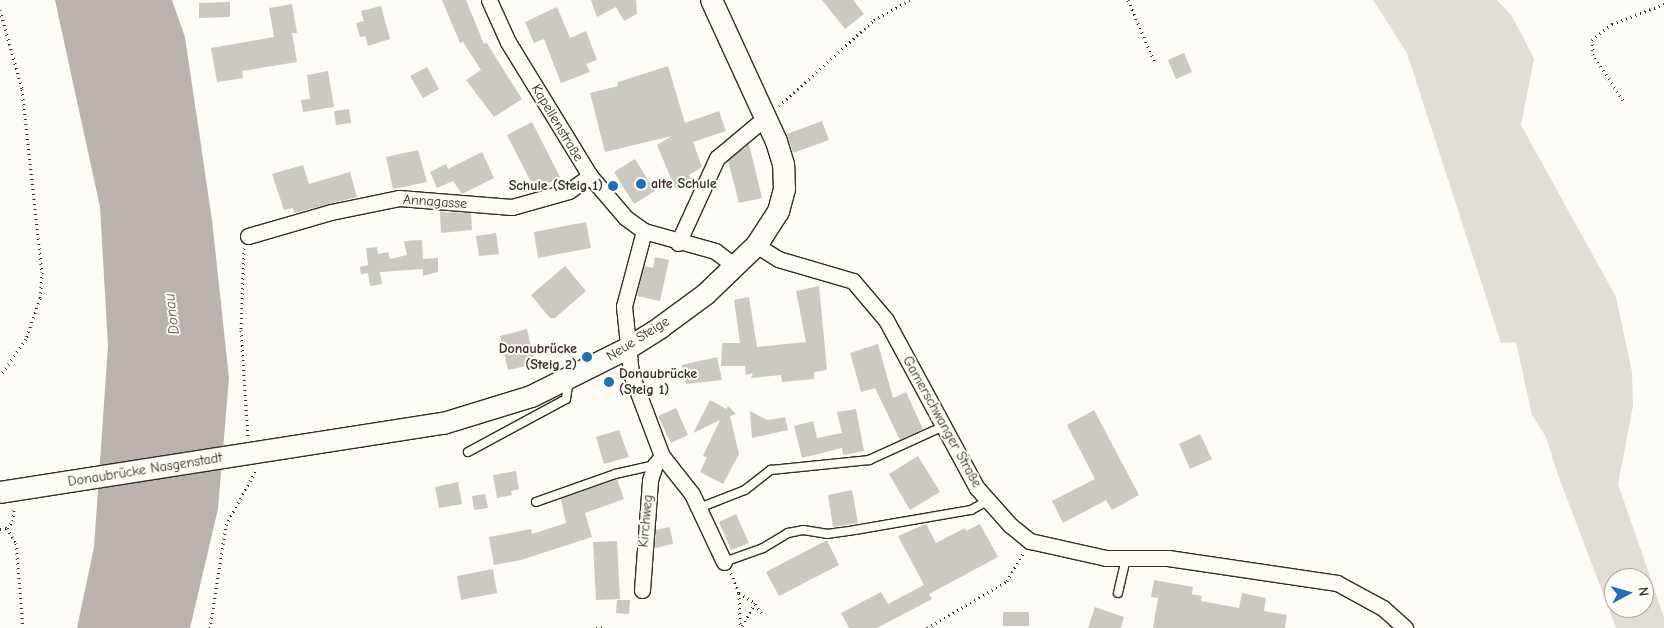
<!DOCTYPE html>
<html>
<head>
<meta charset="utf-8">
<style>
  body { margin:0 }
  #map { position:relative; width:1664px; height:628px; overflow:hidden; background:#fdfcf7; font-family:"Comic Neue",sans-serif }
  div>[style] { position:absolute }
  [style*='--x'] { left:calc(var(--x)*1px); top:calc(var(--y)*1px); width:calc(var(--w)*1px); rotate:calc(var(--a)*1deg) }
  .green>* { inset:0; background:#e1ded7 }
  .water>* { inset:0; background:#bbb4ad }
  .building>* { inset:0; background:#cdc8c2 }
  .path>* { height:3px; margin-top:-1.5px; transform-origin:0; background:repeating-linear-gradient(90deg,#3b2a1e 0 1px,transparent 0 5px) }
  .roads { filter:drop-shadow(1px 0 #3b2a1e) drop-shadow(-1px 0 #3b2a1e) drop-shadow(0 1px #3b2a1e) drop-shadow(0 -1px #3b2a1e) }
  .lane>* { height:8px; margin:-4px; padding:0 4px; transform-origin:4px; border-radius:4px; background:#fdfcf7 }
  .street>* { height:15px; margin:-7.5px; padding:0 7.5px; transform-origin:7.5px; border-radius:7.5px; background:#fdfcf7 }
  .secondary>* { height:21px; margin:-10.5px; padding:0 10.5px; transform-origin:10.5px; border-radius:10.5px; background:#fdfcf7 }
  .dots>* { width:14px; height:14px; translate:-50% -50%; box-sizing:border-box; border:2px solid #fdfcf7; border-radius:50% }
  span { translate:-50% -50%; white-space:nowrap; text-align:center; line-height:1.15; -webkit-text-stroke:4px #fdfcf7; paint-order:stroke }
  .street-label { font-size:14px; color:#3b2a1e }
  .poi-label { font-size:14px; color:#3b2a1e; font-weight:700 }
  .left { translate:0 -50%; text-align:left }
  .right { translate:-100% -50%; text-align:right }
  .water-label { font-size:15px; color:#615349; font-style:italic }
  .north { position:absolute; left:1604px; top:568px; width:50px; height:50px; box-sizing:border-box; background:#fdfcf7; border:1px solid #afa8a0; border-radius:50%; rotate:84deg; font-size:14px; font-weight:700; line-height:20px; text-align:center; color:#3b2a1e }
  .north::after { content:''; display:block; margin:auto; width:18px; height:22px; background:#1f6fb2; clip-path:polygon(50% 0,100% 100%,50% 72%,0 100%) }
</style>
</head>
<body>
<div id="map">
  <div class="green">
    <div style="clip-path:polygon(evenodd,1373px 0,1497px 0,1512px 16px,1534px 59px,1521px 125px,1616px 297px,1632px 372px,1633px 406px,1618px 484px,1664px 617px,1664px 628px,1616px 628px,1558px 475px,1546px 437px,1532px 415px,1516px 342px,1501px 343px,1407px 53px,1373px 0,1614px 578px,1644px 578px,1644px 608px,1614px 608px,1614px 578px)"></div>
  </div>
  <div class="water">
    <div style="clip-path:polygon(55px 0,172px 0,185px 37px,212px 220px,229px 378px,218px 509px,190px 628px,77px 628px,94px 547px,108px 346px,100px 207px)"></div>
  </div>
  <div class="building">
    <div style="clip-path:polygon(442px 0,466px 0,484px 44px,486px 42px,522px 99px,494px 117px,466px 80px,481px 70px,463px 42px,460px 43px)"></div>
    <div style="clip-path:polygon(591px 0,636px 0,637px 14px,624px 21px,616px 7px,597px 17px)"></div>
    <div style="clip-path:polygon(822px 0,853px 0,864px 14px,845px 29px)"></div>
    <div style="clip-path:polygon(230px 2px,230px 17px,199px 18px,199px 3px)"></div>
    <div style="clip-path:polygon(292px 4px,297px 33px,292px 33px,297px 62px,242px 71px,243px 78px,217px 82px,211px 48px,274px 37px,269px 8px)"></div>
    <div style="clip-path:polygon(381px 6px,390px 39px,368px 46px,365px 36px,360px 37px,356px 23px,364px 21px,361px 11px)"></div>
    <div style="clip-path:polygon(557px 7px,570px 38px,586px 31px,597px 60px,586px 64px,590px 72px,561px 83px,544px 39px,534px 43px,525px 22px)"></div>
    <div style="clip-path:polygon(1184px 53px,1192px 72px,1176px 79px,1168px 60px)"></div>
    <div style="clip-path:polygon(668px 66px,685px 123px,719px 111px,726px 131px,693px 142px,702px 167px,689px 175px,692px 181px,675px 188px,657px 145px,672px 136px,605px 152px,590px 93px,618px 86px,618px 82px)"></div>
    <div style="clip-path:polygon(427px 67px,439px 89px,423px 98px,410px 76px)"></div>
    <div style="clip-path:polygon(328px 71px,334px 107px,303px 112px,301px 100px,310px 99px,307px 75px)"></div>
    <div style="clip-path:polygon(349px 109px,351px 123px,336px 125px,334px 111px)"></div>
    <div style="clip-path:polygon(822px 121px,829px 140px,793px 153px,787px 134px)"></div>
    <div style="clip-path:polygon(532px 122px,560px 177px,535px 190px,507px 135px)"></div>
    <div style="clip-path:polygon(749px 144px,762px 198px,739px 203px,728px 161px)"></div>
    <div style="clip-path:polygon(418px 150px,427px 182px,393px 189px,386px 157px)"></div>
    <div style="clip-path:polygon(482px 152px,494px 178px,462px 194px,453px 181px,437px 188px,430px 172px,446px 164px,448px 169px)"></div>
    <div style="clip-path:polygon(635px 159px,655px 191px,634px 204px,614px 172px)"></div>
    <div style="clip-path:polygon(303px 165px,309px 184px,350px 172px,357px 197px,294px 213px,293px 208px,284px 210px,272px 174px)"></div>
    <div style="clip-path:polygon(440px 212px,471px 213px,472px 230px,441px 233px)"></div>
    <div style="clip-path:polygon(586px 222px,591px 248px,538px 258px,534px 232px)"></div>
    <div style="clip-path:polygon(496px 233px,499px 254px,479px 256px,476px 236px)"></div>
    <div style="clip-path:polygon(422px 240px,423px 259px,438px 258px,438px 272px,423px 276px,423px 269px,380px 272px,382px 284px,370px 286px,368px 273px,361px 274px,360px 267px,368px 265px,366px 248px,377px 247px,378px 254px,388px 252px,390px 259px,407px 255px,404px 241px)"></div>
    <div style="clip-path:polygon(655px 257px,669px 260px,660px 301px,637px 296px,644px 266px,653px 268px)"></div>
    <div style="clip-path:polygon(565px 266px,586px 291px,555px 318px,550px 318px,531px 295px)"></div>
    <div style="clip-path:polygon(819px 286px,827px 370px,814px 372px,814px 379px,782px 382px,781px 375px,751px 378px,753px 373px,746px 375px,745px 366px,721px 366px,722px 343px,740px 343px,734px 300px,749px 297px,757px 347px,806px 342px,796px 291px)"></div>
    <div style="clip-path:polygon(527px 329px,535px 364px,508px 370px,500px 336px)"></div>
    <div style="clip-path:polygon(878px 344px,893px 398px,906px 392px,923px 429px,900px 440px,875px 388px,861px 392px,850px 353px)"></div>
    <div style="clip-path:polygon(717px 357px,722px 380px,686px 384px,682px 365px)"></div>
    <div style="clip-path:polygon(710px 400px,726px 409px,728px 406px,736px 414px,730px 416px,739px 454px,723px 484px,700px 472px,707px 457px,703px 456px,720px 420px,693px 433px)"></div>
    <div style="clip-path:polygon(676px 408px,688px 435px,671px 443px,658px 416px)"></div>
    <div style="clip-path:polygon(856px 409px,864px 451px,843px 455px,842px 448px,802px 458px,794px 426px,813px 421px,817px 438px,842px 433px,837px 412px)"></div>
    <div style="clip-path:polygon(1094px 410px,1139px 495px,1112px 510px,1106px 500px,1063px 523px,1052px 501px,1095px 479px,1067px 425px)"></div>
    <div style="clip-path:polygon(750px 411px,767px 420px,785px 417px,788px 430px,752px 438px)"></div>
    <div style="clip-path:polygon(619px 430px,629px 457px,604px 464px,596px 437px)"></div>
    <div style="clip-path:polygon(1200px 434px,1212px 459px,1190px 469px,1179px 444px)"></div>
    <div style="clip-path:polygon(918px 456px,940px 492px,910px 510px,889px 474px)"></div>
    <div style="clip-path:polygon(516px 471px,519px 489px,511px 491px,512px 495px,497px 498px,493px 475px)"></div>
    <div style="clip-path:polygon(617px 479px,624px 499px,585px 513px,592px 537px,521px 560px,494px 565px,489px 537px,531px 529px,532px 534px,566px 523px,561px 499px)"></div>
    <div style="clip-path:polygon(458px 482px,462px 504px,439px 508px,435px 487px)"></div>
    <div style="clip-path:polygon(852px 490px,858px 523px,833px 527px,828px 495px)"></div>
    <div style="clip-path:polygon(485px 494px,488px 508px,474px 510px,472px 496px)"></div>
    <div style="clip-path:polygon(736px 514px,749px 543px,731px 550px,719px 522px)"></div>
    <div style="clip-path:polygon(926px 524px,936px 543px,965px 528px,966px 531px,980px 524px,998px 557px,929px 594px,932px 599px,877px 628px,849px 628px,841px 613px,881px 592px,888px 604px,924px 585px,898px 536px)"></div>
    <div style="clip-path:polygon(670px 527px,673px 544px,655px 548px,656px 530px)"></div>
    <div style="clip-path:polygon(827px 540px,839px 565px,779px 596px,766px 572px)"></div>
    <div style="clip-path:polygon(617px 541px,620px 599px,596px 600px,593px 542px)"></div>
    <div style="clip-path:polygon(493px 569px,497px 593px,461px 600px,457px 576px)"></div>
    <div style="clip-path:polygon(1154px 580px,1193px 587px,1192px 594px,1202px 596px,1201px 601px,1239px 608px,1242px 593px,1266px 598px,1264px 611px,1287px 615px,1285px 628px,1153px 628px,1158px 598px,1151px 597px)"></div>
    <div style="clip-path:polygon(617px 600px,630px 600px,629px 614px,616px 613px)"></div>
    <div style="clip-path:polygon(1095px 607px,1124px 617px,1121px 628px,1088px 628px)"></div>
    <div style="clip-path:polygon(1003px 612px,1029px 612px,1029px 626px,1003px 626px)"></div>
  </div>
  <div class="path">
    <div style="--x:1128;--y:0;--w:69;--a:66.8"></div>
    <div style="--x:0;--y:10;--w:82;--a:74.4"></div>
    <div style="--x:22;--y:89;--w:184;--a:83.8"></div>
    <div style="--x:42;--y:272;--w:26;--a:94"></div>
    <div style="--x:40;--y:298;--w:43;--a:108.9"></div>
    <div style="--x:26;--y:339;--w:45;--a:125.1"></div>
    <div style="--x:1623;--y:100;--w:54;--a:-123.7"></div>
    <div style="--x:1593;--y:55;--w:15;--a:-94"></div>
    <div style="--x:1592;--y:40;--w:26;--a:-39"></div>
    <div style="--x:1612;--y:24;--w:56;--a:-21"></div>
    <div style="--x:779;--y:106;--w:128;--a:-42.2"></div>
    <div style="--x:874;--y:20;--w:41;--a:-29.1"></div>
    <div style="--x:244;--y:248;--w:82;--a:92.1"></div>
    <div style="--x:241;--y:330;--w:107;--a:86.3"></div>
    <div style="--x:7;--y:528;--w:17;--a:59"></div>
    <div style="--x:16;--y:543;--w:85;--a:85.3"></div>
    <div style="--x:0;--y:529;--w:7;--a:-8"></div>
    <div style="--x:7;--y:528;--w:9;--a:-49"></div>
    <div style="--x:13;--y:521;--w:13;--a:-86"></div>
    <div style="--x:731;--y:573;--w:22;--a:68"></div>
    <div style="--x:739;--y:593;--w:19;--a:32"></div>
    <div style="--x:755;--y:603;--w:29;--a:119"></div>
    <div style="--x:739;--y:593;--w:35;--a:88"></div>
    <div style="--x:755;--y:604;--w:11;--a:56"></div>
    <div style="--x:210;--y:628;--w:104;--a:-81.2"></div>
    <div style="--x:226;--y:525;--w:63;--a:-61.4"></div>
    <div style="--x:596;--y:628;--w:9;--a:-6"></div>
    <div style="--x:927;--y:628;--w:93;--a:-30.4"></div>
    <div style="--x:1007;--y:581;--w:34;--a:-60"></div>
  </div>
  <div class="roads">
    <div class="lane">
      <div style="--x:468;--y:452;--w:111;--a:-28.4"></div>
      <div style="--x:566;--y:399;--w:19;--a:-81"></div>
      <div style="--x:536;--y:502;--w:84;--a:-19.5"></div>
      <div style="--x:615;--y:474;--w:41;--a:-12.7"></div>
      <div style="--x:699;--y:508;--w:49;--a:-21.4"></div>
      <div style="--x:745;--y:490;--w:33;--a:-38"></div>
      <div style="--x:771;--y:470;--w:99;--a:-5.8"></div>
      <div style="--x:869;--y:460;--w:82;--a:-24.4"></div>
      <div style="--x:724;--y:562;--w:41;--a:-19.7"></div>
      <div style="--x:763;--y:548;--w:29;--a:-31"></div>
      <div style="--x:788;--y:533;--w:15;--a:-11"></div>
      <div style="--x:803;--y:530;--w:24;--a:9"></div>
      <div style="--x:827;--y:534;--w:28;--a:-8"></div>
      <div style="--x:855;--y:530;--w:118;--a:-9.8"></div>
      <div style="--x:971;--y:510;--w:18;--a:-29"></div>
      <div style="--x:1118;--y:593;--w:36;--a:-77"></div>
    </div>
    <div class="street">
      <div style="--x:489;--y:0;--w:46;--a:65.7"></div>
      <div style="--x:508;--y:42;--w:157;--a:58.5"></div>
      <div style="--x:590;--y:176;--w:55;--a:49.4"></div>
      <div style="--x:626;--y:218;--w:22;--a:36"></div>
      <div style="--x:644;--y:231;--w:74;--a:15.7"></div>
      <div style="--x:715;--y:251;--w:25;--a:37"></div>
      <div style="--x:644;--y:231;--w:78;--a:104.9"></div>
      <div style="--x:624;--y:306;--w:68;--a:84.1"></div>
      <div style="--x:631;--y:374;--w:88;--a:69.3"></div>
      <div style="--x:662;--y:456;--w:48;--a:51.7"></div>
      <div style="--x:692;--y:494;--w:75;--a:64.8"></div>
      <div style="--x:248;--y:236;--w:86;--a:-16.1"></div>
      <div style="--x:331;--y:212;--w:69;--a:-11.6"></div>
      <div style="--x:399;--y:198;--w:113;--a:4.6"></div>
      <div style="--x:512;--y:207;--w:59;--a:-15.7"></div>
      <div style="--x:569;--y:191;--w:26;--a:-36"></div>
      <div style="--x:678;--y:243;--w:94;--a:-65.4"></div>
      <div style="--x:717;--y:158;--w:65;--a:-40"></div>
      <div style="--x:756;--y:245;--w:26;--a:32"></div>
      <div style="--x:778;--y:259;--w:78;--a:16.3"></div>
      <div style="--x:853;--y:281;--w:51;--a:49.8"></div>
      <div style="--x:886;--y:320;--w:191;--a:61.6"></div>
      <div style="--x:977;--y:488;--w:50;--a:48.3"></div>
      <div style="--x:1010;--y:525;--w:26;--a:39"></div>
      <div style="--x:1030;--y:541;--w:78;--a:12.6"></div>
      <div style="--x:1106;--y:558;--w:62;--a:0"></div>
      <div style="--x:1168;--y:558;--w:171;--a:8.4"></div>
      <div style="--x:1337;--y:583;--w:52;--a:28.5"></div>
      <div style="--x:1383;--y:608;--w:30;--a:42"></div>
      <div style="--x:642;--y:590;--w:110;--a:-85.8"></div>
      <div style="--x:650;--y:480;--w:16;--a:-72"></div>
      <div style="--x:655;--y:465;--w:11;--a:-52"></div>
    </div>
    <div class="secondary">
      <div style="--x:0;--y:492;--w:448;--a:-8.9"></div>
      <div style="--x:443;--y:423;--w:92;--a:-17.1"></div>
      <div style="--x:531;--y:396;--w:107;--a:-26.6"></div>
      <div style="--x:627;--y:348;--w:39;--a:-32"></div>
      <div style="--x:660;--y:327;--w:56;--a:-36.3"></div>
      <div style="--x:705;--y:294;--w:71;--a:-43.9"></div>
      <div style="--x:756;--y:245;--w:40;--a:-57.1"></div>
      <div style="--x:778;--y:211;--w:23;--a:-75"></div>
      <div style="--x:784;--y:189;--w:25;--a:-92"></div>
      <div style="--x:783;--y:164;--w:24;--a:-107"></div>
      <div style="--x:776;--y:141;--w:155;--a:-114.7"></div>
    </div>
  </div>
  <div class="dots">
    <div style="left:641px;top:184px;background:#1f6fb2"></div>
    <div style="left:613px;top:186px;background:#1f6fb2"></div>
    <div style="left:587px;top:357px;background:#1f6fb2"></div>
    <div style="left:609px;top:382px;background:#1f6fb2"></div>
  </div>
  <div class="street-label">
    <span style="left:557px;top:123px;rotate:59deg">Kapellenstraße</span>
    <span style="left:435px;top:202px;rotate:4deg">Annagasse</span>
    <span style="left:638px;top:339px;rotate:-32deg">Neue Steige</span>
    <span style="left:942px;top:422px;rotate:61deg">Gamerschwanger Straße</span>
    <span style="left:145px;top:470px;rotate:-9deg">Donaubrücke Nasgenstadt</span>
    <span style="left:646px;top:521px;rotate:-85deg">Kirchweg</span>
  </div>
  <div class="poi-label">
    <span class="left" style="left:651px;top:184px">alte Schule</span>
    <span class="right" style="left:603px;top:186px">Schule (Steig 1)</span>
    <span class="right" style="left:577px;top:357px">Donaubrücke<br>(Steig 2)</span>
    <span class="left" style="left:619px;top:382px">Donaubrücke<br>(Steig 1)</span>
  </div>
  <div class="water-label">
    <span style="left:172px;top:314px;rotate:-97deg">Donau</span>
  </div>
  <div class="north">N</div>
</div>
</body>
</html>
